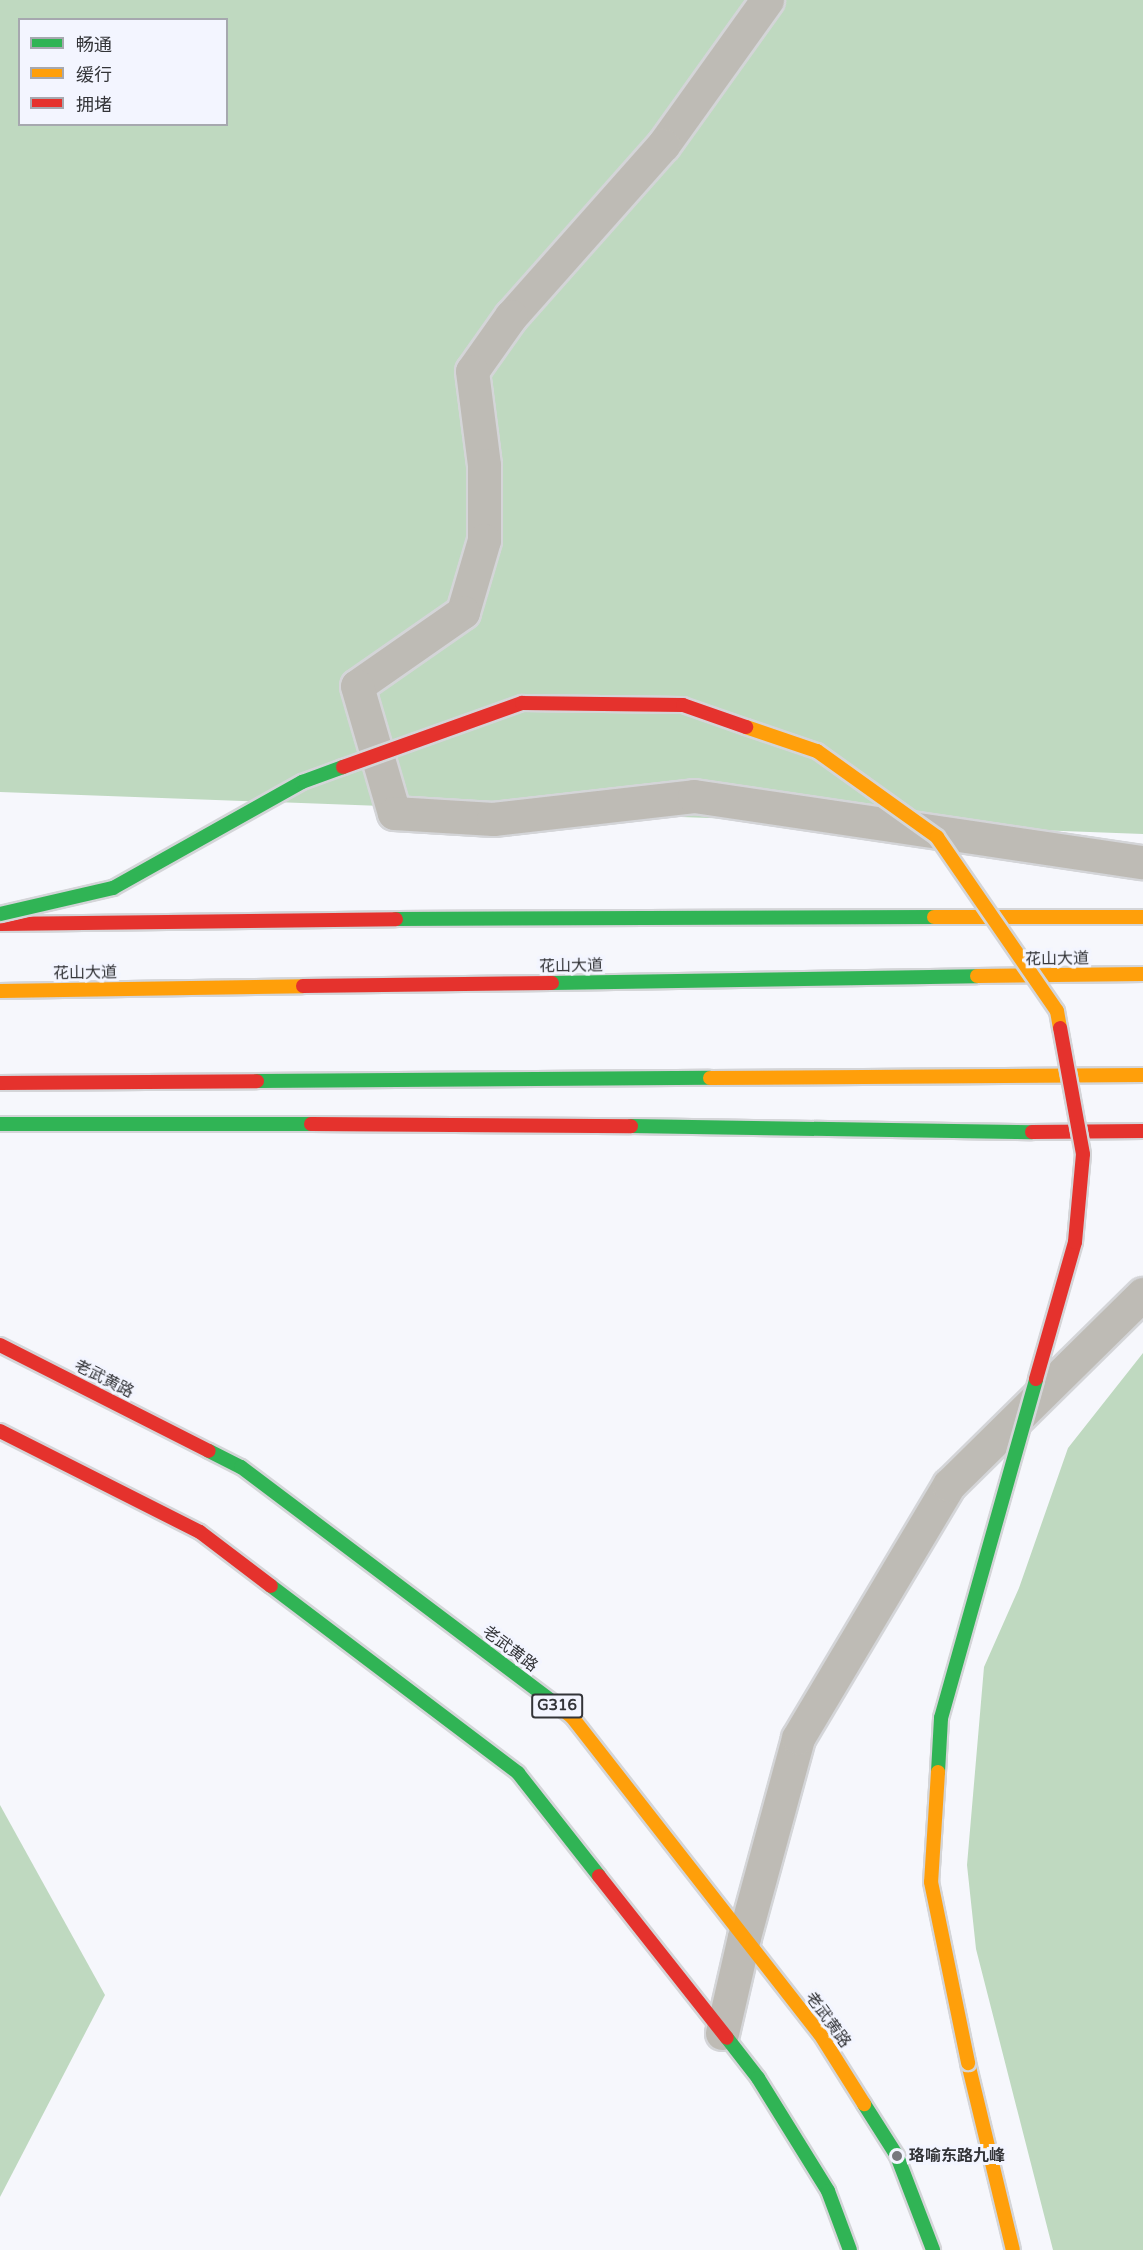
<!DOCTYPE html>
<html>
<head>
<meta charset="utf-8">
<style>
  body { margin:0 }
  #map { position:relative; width:1143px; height:2250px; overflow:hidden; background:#f6f7fc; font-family:"Varela Round","Noto Sans SC",sans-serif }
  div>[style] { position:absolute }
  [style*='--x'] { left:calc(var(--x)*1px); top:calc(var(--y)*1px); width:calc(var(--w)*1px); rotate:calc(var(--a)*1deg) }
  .forest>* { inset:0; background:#bfd9c0 }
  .roads { filter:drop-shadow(2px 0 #d4d5d8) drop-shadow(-2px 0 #d4d5d8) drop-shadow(0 2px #d4d5d8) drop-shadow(0 -2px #d4d5d8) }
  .street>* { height:33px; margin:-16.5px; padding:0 16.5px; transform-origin:16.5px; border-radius:16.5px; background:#bebbb5 }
  .fast>* { height:14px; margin:-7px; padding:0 7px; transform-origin:7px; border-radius:7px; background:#30b455 }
  .slow>* { height:14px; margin:-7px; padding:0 7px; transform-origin:7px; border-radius:7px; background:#ff9f0a }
  .jam>* { height:14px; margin:-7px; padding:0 7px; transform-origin:7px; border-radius:7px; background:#e5322d }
  .bridges { filter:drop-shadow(2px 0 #d4d5d8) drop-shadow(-2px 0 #d4d5d8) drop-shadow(0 2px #d4d5d8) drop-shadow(0 -2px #d4d5d8) }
  .fast-bridge>* { height:14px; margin:-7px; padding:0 7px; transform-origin:7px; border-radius:7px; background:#30b455 }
  .slow-bridge>* { height:14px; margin:-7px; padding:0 7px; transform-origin:7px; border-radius:7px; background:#ff9f0a }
  .jam-bridge>* { height:14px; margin:-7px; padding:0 7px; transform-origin:7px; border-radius:7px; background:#e5322d }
  .dots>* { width:16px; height:16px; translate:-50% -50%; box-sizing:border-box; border:3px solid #f3f5ff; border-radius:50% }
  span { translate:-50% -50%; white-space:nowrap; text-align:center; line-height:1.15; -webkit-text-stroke:6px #f3f5ff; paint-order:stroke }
  .shield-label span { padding:2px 4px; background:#f3f5ff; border:2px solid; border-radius:4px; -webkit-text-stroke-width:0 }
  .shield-label { font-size:15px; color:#333438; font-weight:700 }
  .street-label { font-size:16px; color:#333438 }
  .poi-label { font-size:16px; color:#333438; font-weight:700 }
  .left { translate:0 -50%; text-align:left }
  .legend { position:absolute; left:18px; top:18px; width:210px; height:108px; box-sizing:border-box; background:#f3f5ff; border:2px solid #a6a8af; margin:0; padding:8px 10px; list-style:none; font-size:18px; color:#333438 }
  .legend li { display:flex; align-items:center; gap:12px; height:30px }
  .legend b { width:30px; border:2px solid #a6a8af }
</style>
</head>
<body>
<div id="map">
  <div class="forest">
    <div style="clip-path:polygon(evenodd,0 0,1143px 0,1143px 834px,0 792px,0 0,20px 20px,226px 20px,226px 124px,20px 124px,20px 20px)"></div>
    <div style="clip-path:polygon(1143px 1353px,1143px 2250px,1053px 2250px,976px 1949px,967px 1865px,984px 1667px,1019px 1588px,1068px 1448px)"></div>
    <div style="clip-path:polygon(0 1805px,105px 1995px,0 2197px)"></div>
  </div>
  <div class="roads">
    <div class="street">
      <div style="--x:767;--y:0;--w:178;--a:125.6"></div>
      <div style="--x:663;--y:145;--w:229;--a:131.6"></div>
      <div style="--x:511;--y:316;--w:67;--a:125.3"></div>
      <div style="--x:472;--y:371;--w:95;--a:82.7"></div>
      <div style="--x:484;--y:465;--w:75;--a:90"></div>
      <div style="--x:484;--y:540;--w:75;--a:106.3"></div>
      <div style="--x:463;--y:612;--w:129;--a:145.1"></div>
      <div style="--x:357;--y:686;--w:132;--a:73.8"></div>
      <div style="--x:394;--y:813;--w:99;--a:3.5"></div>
      <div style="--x:493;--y:819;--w:202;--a:-6.5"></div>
      <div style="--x:694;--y:796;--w:454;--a:8.4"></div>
      <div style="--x:722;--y:2033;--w:98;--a:-77.1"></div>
      <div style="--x:744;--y:1937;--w:206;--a:-74.8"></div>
      <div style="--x:798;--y:1738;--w:295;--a:-59.2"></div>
      <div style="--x:949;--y:1485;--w:272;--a:-44.6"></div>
    </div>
    <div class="fast">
      <div style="--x:396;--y:919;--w:538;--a:-0.21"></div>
      <div style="--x:552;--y:983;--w:425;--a:-0.9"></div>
      <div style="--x:257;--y:1081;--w:453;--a:-0.4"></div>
      <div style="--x:0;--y:1124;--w:311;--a:0"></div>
      <div style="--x:631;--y:1126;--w:401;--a:0.9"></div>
      <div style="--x:209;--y:1451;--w:36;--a:27"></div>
      <div style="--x:241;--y:1467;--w:402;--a:37"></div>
      <div style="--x:271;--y:1586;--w:310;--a:37.1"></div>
      <div style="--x:518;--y:1773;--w:131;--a:51.8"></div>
      <div style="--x:727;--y:2038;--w:51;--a:52.2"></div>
      <div style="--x:758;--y:2078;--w:133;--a:58.2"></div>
      <div style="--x:828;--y:2191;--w:63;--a:69.6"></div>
      <div style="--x:864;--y:2104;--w:62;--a:57.6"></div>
      <div style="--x:897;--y:2156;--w:101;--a:69"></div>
    </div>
    <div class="slow">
      <div style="--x:934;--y:917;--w:209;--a:0"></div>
      <div style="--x:977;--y:976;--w:166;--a:-0.7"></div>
      <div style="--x:0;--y:991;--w:303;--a:-0.9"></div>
      <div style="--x:710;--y:1078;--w:433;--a:-0.4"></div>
      <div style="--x:562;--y:1709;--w:13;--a:39"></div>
      <div style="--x:572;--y:1717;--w:402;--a:52"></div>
      <div style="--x:820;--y:2034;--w:83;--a:57.8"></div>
      <div style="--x:968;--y:2063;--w:192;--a:76.5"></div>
    </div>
    <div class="jam">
      <div style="--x:0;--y:924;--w:396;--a:-0.7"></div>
      <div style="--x:303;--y:986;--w:249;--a:-0.7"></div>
      <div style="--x:0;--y:1083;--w:257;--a:-0.4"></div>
      <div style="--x:311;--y:1124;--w:320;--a:0.4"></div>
      <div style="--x:1032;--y:1132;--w:111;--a:-0.5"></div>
      <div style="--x:0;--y:1345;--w:234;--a:26.9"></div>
      <div style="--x:0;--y:1431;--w:224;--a:26.8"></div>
      <div style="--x:200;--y:1532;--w:89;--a:37.3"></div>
      <div style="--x:599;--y:1876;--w:206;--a:51.7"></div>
    </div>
  </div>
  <div class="bridges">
    <div class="fast-bridge">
      <div style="--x:0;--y:914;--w:116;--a:-13"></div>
      <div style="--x:113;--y:888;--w:217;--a:-29.3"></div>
      <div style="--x:302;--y:782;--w:44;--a:-20.1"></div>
      <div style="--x:938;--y:1772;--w:54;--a:-86.8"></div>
      <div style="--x:941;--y:1718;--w:352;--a:-74.3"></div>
    </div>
    <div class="slow-bridge">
      <div style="--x:746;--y:727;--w:75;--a:18.7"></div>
      <div style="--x:817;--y:751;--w:148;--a:35.6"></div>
      <div style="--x:937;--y:837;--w:211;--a:55.4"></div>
      <div style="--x:1057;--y:1011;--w:17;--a:80"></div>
      <div style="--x:938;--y:1772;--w:110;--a:93.6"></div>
      <div style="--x:931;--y:1882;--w:185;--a:78.4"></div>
    </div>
    <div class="jam-bridge">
      <div style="--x:343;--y:767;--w:190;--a:-19.7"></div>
      <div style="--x:522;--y:703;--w:161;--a:0.7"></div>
      <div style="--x:683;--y:705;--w:67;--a:19.2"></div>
      <div style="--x:1036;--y:1379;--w:142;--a:-74.1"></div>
      <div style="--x:1075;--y:1242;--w:88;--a:-84.8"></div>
      <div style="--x:1083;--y:1154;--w:128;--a:-100.3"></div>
    </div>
  </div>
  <div class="dots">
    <div style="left:897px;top:2156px;background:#77787d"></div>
  </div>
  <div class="shield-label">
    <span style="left:557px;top:1706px">G316</span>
  </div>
  <div class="street-label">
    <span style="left:1057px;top:959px;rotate:-1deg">花山大道</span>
    <span style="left:571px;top:966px;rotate:-1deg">花山大道</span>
    <span style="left:85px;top:973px;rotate:-1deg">花山大道</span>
    <span style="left:104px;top:1379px;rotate:27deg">老武黄路</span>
    <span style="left:510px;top:1649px;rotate:37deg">老武黄路</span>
    <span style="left:828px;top:2020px;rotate:54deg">老武黄路</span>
  </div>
  <div class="poi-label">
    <span class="left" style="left:909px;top:2156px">珞喻东路九峰</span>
  </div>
  <ul class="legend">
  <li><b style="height:8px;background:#30b455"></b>畅通</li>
  <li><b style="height:8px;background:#ff9f0a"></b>缓行</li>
  <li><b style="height:8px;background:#e5322d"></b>拥堵</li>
  </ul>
</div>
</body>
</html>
